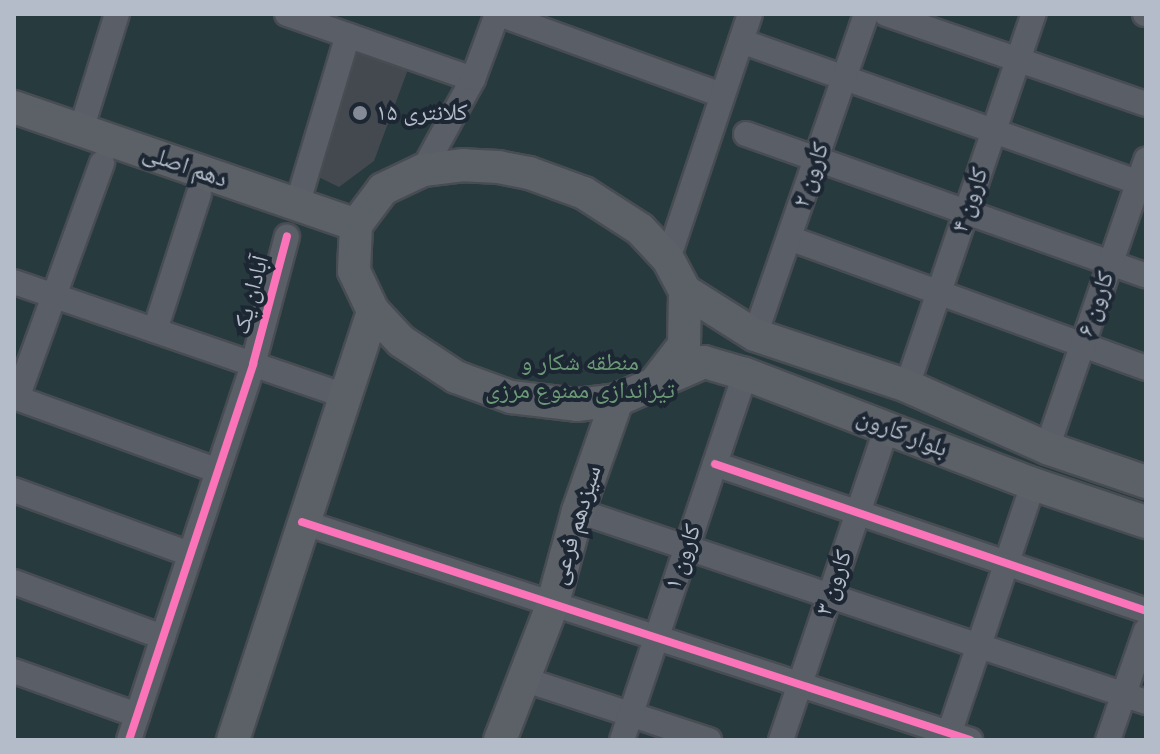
<!DOCTYPE html>
<html>
<head>
<meta charset="utf-8">
<style>
  body { margin:0 }
  #map { position:relative; width:1160px; height:754px; overflow:hidden; background:#2a3038; font-family:Karla,"Noto Naskh Arabic",sans-serif }
  div>[style] { position:absolute }
  [style*='--x'] { left:calc(var(--x)*1px); top:calc(var(--y)*1px); width:calc(var(--w)*1px); rotate:calc(var(--a)*1deg) }
  .green>* { inset:0; background:#273a3e }
  .building>* { inset:0; background:#444950 }
  .roads { filter:drop-shadow(2px 0 #484c53) drop-shadow(-2px 0 #484c53) drop-shadow(0 2px #484c53) drop-shadow(0 -2px #484c53) }
  .minor>* { height:24px; margin:-12px; padding:0 12px; transform-origin:12px; border-radius:12px; background:#5a5e66 }
  .major>* { height:32px; margin:-16px; padding:0 16px; transform-origin:16px; border-radius:16px; background:#5c6168 }
  .cycleway>* { height:8px; margin:-4px; padding:0 4px; transform-origin:4px; border-radius:4px; background:#fb73b8 }
  .dots>* { width:22px; height:22px; translate:-50% -50%; box-sizing:border-box; border:4px solid #1d2633; border-radius:50% }
  span { translate:-50% -50%; white-space:nowrap; text-align:center; line-height:1.15; -webkit-text-stroke:8px #1d2633; paint-order:stroke }
  .poi-label { font-size:24px; color:#b4bcc9 }
  .left { translate:0 -50%; text-align:left }
  .street-label { font-size:24px; color:#b4bcc9 }
  .park-label { font-size:24px; color:#6b9a76 }
  .frame { position:absolute; inset:0; border:16px solid #b4bcc9; pointer-events:none }
</style>
</head>
<body>
<div id="map">
  <div class="green">
    <div style="clip-path:polygon(14px 14px,1146px 14px,1146px 740px,14px 740px)"></div>
  </div>
  <div class="building">
    <div style="clip-path:polygon(354px 46px,410px 64px,374px 161px,339px 187px,306px 171px)"></div>
  </div>
  <div class="roads">
    <div class="minor">
      <div style="--x:287;--y:14;--w:197;--a:19.3"></div>
      <div style="--x:499;--y:14;--w:236;--a:20"></div>
      <div style="--x:886;--y:14;--w:275;--a:19.1"></div>
      <div style="--x:1145;--y:14;--w:1;--a:0"></div>
      <div style="--x:741;--y:41;--w:430;--a:19.6"></div>
      <div style="--x:81;--y:130;--w:121;--a:-72.8"></div>
      <div style="--x:746;--y:134;--w:424;--a:19.5"></div>
      <div style="--x:423;--y:170;--w:104;--a:-61.2"></div>
      <div style="--x:473;--y:79;--w:69;--a:-69.7"></div>
      <div style="--x:297;--y:205;--w:177;--a:-73.3"></div>
      <div style="--x:789;--y:238;--w:380;--a:20"></div>
      <div style="--x:668;--y:259;--w:258;--a:-71.5"></div>
      <div style="--x:14;--y:282;--w:350;--a:19"></div>
      <div style="--x:155;--y:330;--w:143;--a:-72.1"></div>
      <div style="--x:755;--y:335;--w:340;--a:-70.9"></div>
      <div style="--x:907;--y:386;--w:393;--a:-71.2"></div>
      <div style="--x:14;--y:397;--w:217;--a:19.9"></div>
      <div style="--x:17;--y:398;--w:250;--a:-70.1"></div>
      <div style="--x:1047;--y:448;--w:305;--a:-71"></div>
      <div style="--x:715;--y:464;--w:455;--a:18.8"></div>
      <div style="--x:14;--y:490;--w:187;--a:20"></div>
      <div style="--x:578;--y:511;--w:599;--a:18.59"></div>
      <div style="--x:302;--y:522;--w:703;--a:18.07"></div>
      <div style="--x:14;--y:582;--w:159;--a:20.3"></div>
      <div style="--x:14;--y:671;--w:131;--a:19.7"></div>
      <div style="--x:523;--y:679;--w:196;--a:18.2"></div>
      <div style="--x:129;--y:740;--w:396;--a:-71.7"></div>
      <div style="--x:253;--y:364;--w:132;--a:-75.1"></div>
      <div style="--x:622;--y:740;--w:386;--a:-71.4"></div>
      <div style="--x:781;--y:740;--w:330;--a:-71.3"></div>
      <div style="--x:947;--y:740;--w:270;--a:-71.4"></div>
      <div style="--x:1108;--y:740;--w:116;--a:-70.9"></div>
    </div>
    <div class="major">
      <div style="--x:14;--y:107;--w:362;--a:19"></div>
      <div style="--x:685;--y:291;--w:83;--a:32.2"></div>
      <div style="--x:755;--y:335;--w:160;--a:18.5"></div>
      <div style="--x:907;--y:386;--w:153;--a:23.9"></div>
      <div style="--x:1047;--y:448;--w:105;--a:19"></div>
      <div style="--x:657;--y:380;--w:44;--a:-52.4"></div>
      <div style="--x:684;--y:345;--w:54;--a:-88.9"></div>
      <div style="--x:685;--y:291;--w:36;--a:-118"></div>
      <div style="--x:668;--y:259;--w:41;--a:-133"></div>
      <div style="--x:640;--y:229;--w:67;--a:-147.3"></div>
      <div style="--x:584;--y:193;--w:59;--a:-160"></div>
      <div style="--x:529;--y:173;--w:31;--a:-169"></div>
      <div style="--x:499;--y:167;--w:35;--a:-177"></div>
      <div style="--x:464;--y:165;--w:41;--a:173"></div>
      <div style="--x:423;--y:170;--w:44;--a:154.6"></div>
      <div style="--x:383;--y:189;--w:45;--a:126.9"></div>
      <div style="--x:356;--y:225;--w:46;--a:92.5"></div>
      <div style="--x:354;--y:271;--w:44;--a:64.6"></div>
      <div style="--x:373;--y:311;--w:41;--a:47"></div>
      <div style="--x:401;--y:341;--w:66;--a:33.2"></div>
      <div style="--x:456;--y:377;--w:59;--a:20"></div>
      <div style="--x:511;--y:397;--w:66;--a:6.9"></div>
      <div style="--x:577;--y:405;--w:40;--a:-7.1"></div>
      <div style="--x:617;--y:400;--w:95;--a:-23.6"></div>
      <div style="--x:704;--y:362;--w:43;--a:16.3"></div>
      <div style="--x:745;--y:374;--w:308;--a:20.9"></div>
      <div style="--x:1033;--y:484;--w:119;--a:18.6"></div>
      <div style="--x:233;--y:740;--w:451;--a:-71.9"></div>
      <div style="--x:500;--y:740;--w:144;--a:-68.8"></div>
      <div style="--x:552;--y:606;--w:98;--a:-74.7"></div>
      <div style="--x:578;--y:511;--w:118;--a:-70.6"></div>
    </div>
  </div>
  <div class="cycleway">
    <div style="--x:715;--y:464;--w:455;--a:18.8"></div>
    <div style="--x:302;--y:522;--w:703;--a:18.07"></div>
    <div style="--x:129;--y:740;--w:396;--a:-71.7"></div>
    <div style="--x:253;--y:364;--w:132;--a:-75.1"></div>
  </div>
  <div class="dots">
    <div style="left:360px;top:113px;background:#848b96"></div>
  </div>
  <div class="poi-label">
    <span class="left" style="left:376px;top:113px">کلانتری ۱۵</span>
  </div>
  <div class="street-label">
    <span style="left:185px;top:166px;rotate:19deg">دهم اصلی</span>
    <span style="left:811px;top:175px;rotate:-71deg">کارون ۲</span>
    <span style="left:970px;top:200px;rotate:-71deg">کارون ۴</span>
    <span style="left:251px;top:295px;rotate:-75deg">آبادان یک</span>
    <span style="left:1096px;top:304px;rotate:-71deg">کارون ۶</span>
    <span style="left:902px;top:433px;rotate:21deg">بلوار کارون</span>
    <span style="left:576px;top:525px;rotate:-73deg">سیزدهم فرعی</span>
    <span style="left:683px;top:557px;rotate:-71deg">کارون ۱</span>
    <span style="left:834px;top:583px;rotate:-71deg">کارون ۳</span>
  </div>
  <div class="park-label">
    <span style="left:580px;top:377px">منطقه شکار و<br>تیراندازی ممنوع مرزی</span>
  </div>
  <div class="frame"></div>
</div>
</body>
</html>
